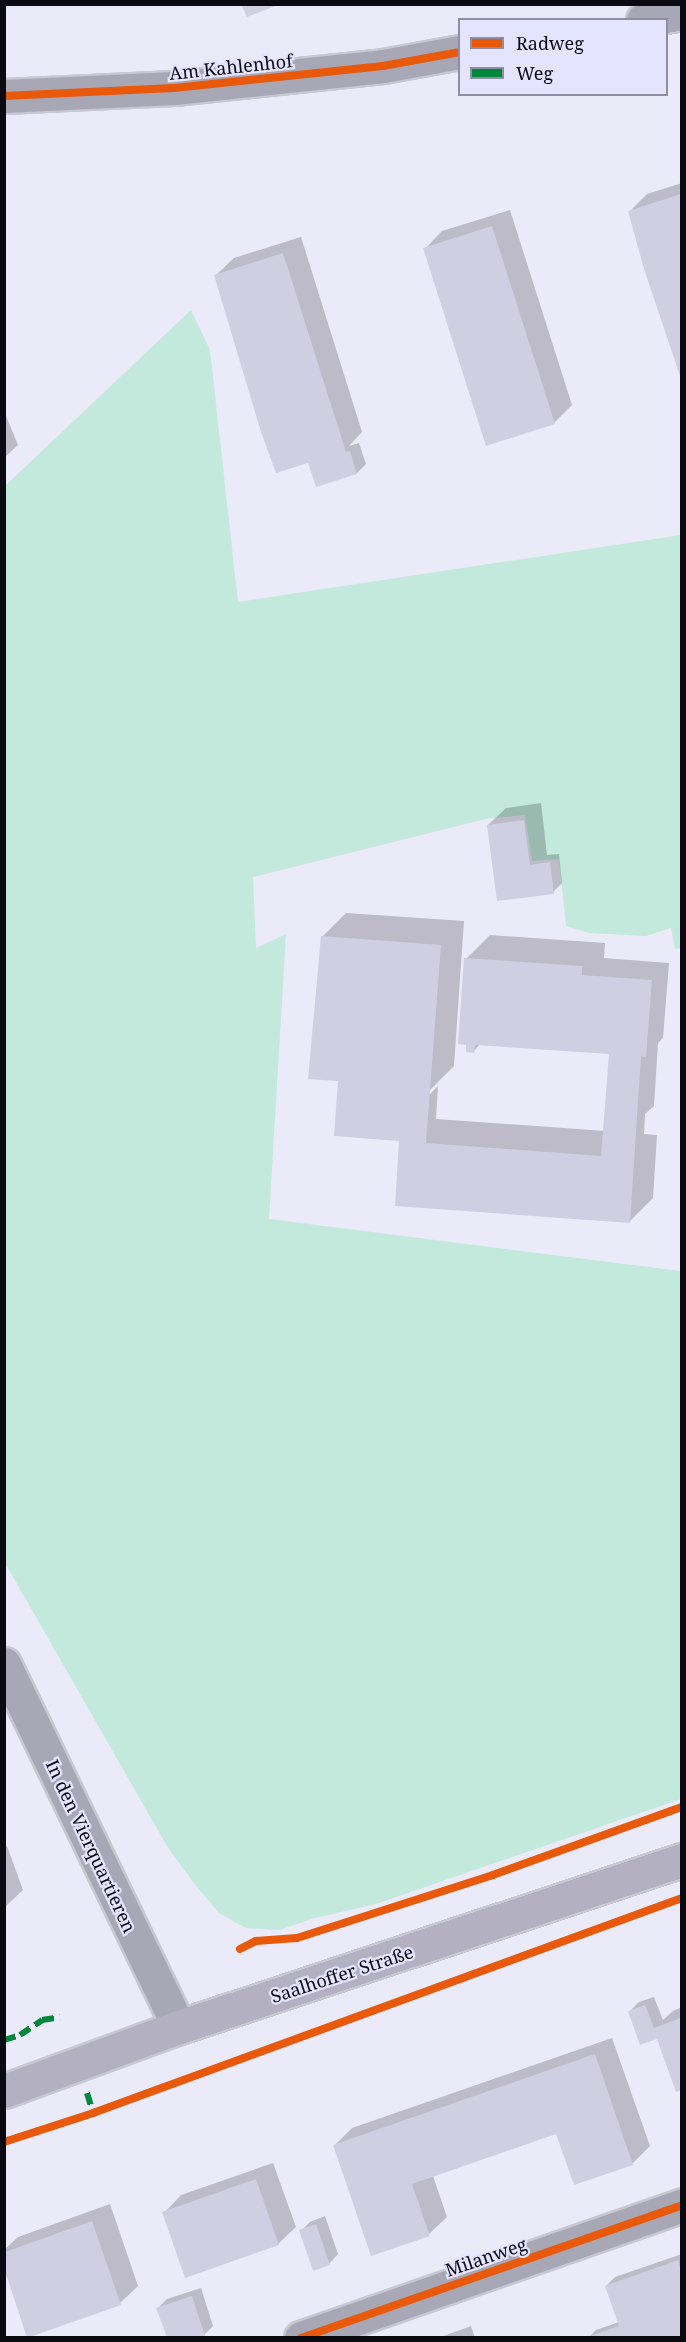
<!DOCTYPE html>
<html>
<head>
<meta charset="utf-8">
<style>
  body { margin:0 }
  #map { position:relative; width:686px; height:2342px; overflow:hidden; background:#ebeaf9; font-family:"Noto Serif",serif }
  div>[style] { position:absolute }
  [style*='--x'] { left:calc(var(--x)*1px); top:calc(var(--y)*1px); width:calc(var(--w)*1px); rotate:calc(var(--a)*1deg) }
  .green>* { inset:0; background:#c2e9db }
  .shadow>* { inset:0; background:#0003 }
  .building>* { inset:0; background:#d0cfe1 }
  .roads { filter:drop-shadow(2px 0 #c8c8d3) drop-shadow(-2px 0 #c8c8d3) drop-shadow(0 2px #c8c8d3) drop-shadow(0 -2px #c8c8d3) }
  .minor>* { height:33px; margin:-16.5px; padding:0 16.5px; transform-origin:16.5px; border-radius:16.5px; background:#a8a7b5 }
  .secondary>* { height:33px; margin:-16.5px; padding:0 16.5px; transform-origin:16.5px; border-radius:16.5px; background:#b2b0c1 }
  .quiet>* { height:6px; margin-top:-3px; transform-origin:0; background:repeating-linear-gradient(90deg,#00873e 0 12px,transparent 0 18px) }
  .cycleway>* { height:8px; margin:-4px; padding:0 4px; transform-origin:4px; border-radius:4px; background:#e8590c }
  span { translate:-50% -50%; white-space:nowrap; text-align:center; line-height:1.15; -webkit-text-stroke:4.5px #e5e4ff; paint-order:stroke }
  .street-label { font-size:18px; color:#0b0a13 }
  .frame { position:absolute; inset:0; border:6px solid #0b0a13; pointer-events:none }
  .legend { position:absolute; left:458px; top:18px; width:210px; height:78px; box-sizing:border-box; background:#e5e4ff; border:2px solid #8e8da1; margin:0; padding:8px 10px; list-style:none; font-size:18px; color:#0b0a13 }
  .legend li { display:flex; align-items:center; gap:12px; height:30px }
  .legend b { width:30px; border:2px solid #8e8da1 }
</style>
</head>
<body>
<div id="map">
  <div class="green">
    <div style="clip-path:polygon(191px 310px,210px 350px,238px 602px,681px 535px,681px 948px,675px 949px,671px 928px,646px 936px,590px 933px,566px 926px,559px 859px,532px 861px,525px 815px,485px 819px,253px 877px,256px 948px,286px 934px,269px 1219px,681px 1271px,681px 1799px,376px 1904px,311px 1919px,280px 1930px,246px 1928px,219px 1913px,193px 1882px,167px 1846px,5px 1563px,5px 486px)"></div>
  </div>
  <div class="shadow">
    <div style="clip-path:polygon(682px 183px,682px 377px,630px 211px,647px 194px)"></div>
    <div style="clip-path:polygon(510px 210px,572px 405px,554px 423px,425px 249px,442px 231px)"></div>
    <div style="clip-path:polygon(301px 237px,362px 432px,349px 446px,359px 443px,366px 464px,357px 473px,310px 464px,216px 275px,234px 258px)"></div>
    <div style="clip-path:polygon(4px 411px,18px 445px,4px 458px)"></div>
    <div style="clip-path:polygon(541px 803px,547px 855px,559px 854px,562px 883px,553px 892px,488px 825px,506px 808px)"></div>
    <div style="clip-path:polygon(346px 913px,464px 921px,454px 1066px,429px 1091px,429px 1095px,438px 1086px,436px 1119px,605px 1131px,610px 1053px,480px 1044px,474px 1051px,466px 959px,490px 935px,605px 943px,604px 958px,669px 963px,663px 1038px,658px 1043px,654px 1106px,645px 1114px,644px 1134px,657px 1135px,653px 1198px,629px 1222px,401px 1140px,339px 1080px,322px 937px)"></div>
    <div style="clip-path:polygon(7px 1846px,23px 1890px,4px 1908px,4px 1848px)"></div>
    <div style="clip-path:polygon(654px 1997px,663px 2020px,673px 2011px,682px 2007px,682px 2088px,677px 2090px,658px 2037px,630px 2011px,639px 2002px)"></div>
    <div style="clip-path:polygon(612px 2038px,650px 2146px,633px 2163px,575px 2183px,557px 2132px,433px 2176px,447px 2217px,429px 2234px,334px 2146px,352px 2128px)"></div>
    <div style="clip-path:polygon(273px 2163px,296px 2227px,278px 2244px,164px 2213px,181px 2195px)"></div>
    <div style="clip-path:polygon(110px 2204px,138px 2286px,120px 2303px,29px 2336px,4px 2266px,4px 2250px,18px 2237px)"></div>
    <div style="clip-path:polygon(325px 2216px,338px 2254px,329px 2264px,301px 2231px,310px 2222px)"></div>
    <div style="clip-path:polygon(682px 2254px,682px 2337px,588px 2338px,596px 2330px,619px 2322px,606px 2286px,615px 2277px)"></div>
    <div style="clip-path:polygon(201px 2288px,213px 2326px,204px 2335px,197px 2338px,168px 2338px,158px 2308px,167px 2299px)"></div>
    <div style="clip-path:polygon(471px 2326px,475px 2338px,438px 2338px)"></div>
  </div>
  <div class="building">
    <div style="clip-path:polygon(241px 4px,278px 4px,278px 5px,247px 17px)"></div>
    <div style="clip-path:polygon(681px 194px,681px 379px,644px 269px,628px 211px)"></div>
    <div style="clip-path:polygon(492px 226px,555px 424px,486px 446px,423px 248px)"></div>
    <div style="clip-path:polygon(283px 253px,346px 452px,350px 451px,357px 474px,316px 487px,308px 463px,276px 473px,261px 432px,214px 275px)"></div>
    <div style="clip-path:polygon(524px 820px,530px 865px,550px 862px,554px 894px,497px 901px,487px 825px)"></div>
    <div style="clip-path:polygon(321px 936px,441px 945px,426px 1143px,601px 1156px,609px 1054px,475px 1045px,474px 1053px,466px 1052px,466px 1045px,458px 1044px,464px 958px,582px 966px,582px 975px,652px 980px,646px 1057px,641px 1056px,630px 1223px,395px 1206px,399px 1141px,334px 1136px,338px 1081px,308px 1079px)"></div>
    <div style="clip-path:polygon(645px 2005px,654px 2028px,681px 2018px,681px 2090px,676px 2092px,657px 2039px,640px 2045px,628px 2011px)"></div>
    <div style="clip-path:polygon(595px 2054px,633px 2165px,574px 2185px,556px 2134px,412px 2184px,430px 2236px,371px 2256px,333px 2145px)"></div>
    <div style="clip-path:polygon(256px 2179px,279px 2245px,185px 2278px,162px 2212px)"></div>
    <div style="clip-path:polygon(92px 2221px,121px 2305px,27px 2338px,5px 2271px,5px 2252px)"></div>
    <div style="clip-path:polygon(316px 2224px,330px 2265px,313px 2271px,299px 2230px)"></div>
    <div style="clip-path:polygon(678px 2260px,681px 2270px,681px 2337px,588px 2337px,619px 2326px,605px 2286px)"></div>
    <div style="clip-path:polygon(192px 2296px,205px 2336px,167px 2337px,156px 2308px)"></div>
  </div>
  <div class="roads">
    <div class="minor">
      <div style="--x:643;--y:20;--w:40;--a:-10"></div>
      <div style="--x:4;--y:96;--w:170;--a:-2.7"></div>
      <div style="--x:174;--y:88;--w:210;--a:-6"></div>
      <div style="--x:383;--y:66;--w:78;--a:-10.3"></div>
      <div style="--x:4;--y:1664;--w:403;--a:64.3"></div>
      <div style="--x:301;--y:2338;--w:404;--a:-19.2"></div>
    </div>
    <div class="secondary">
      <div style="--x:4;--y:2091;--w:186;--a:-20.1"></div>
      <div style="--x:179;--y:2027;--w:530;--a:-18.37"></div>
    </div>
  </div>
  <div class="quiet">
    <div style="--x:4;--y:2040;--w:17;--a:-17"></div>
    <div style="--x:20;--y:2035;--w:27;--a:-34"></div>
    <div style="--x:42;--y:2020;--w:18;--a:-9"></div>
    <div style="--x:87;--y:2093;--w:21;--a:73"></div>
  </div>
  <div class="cycleway">
    <div style="--x:4;--y:96;--w:170;--a:-2.7"></div>
    <div style="--x:174;--y:88;--w:210;--a:-6"></div>
    <div style="--x:383;--y:66;--w:78;--a:-10.3"></div>
    <div style="--x:240;--y:1949;--w:18;--a:-27"></div>
    <div style="--x:256;--y:1941;--w:41;--a:-4.2"></div>
    <div style="--x:297;--y:1938;--w:206;--a:-17.8"></div>
    <div style="--x:493;--y:1875;--w:201;--a:-19.8"></div>
    <div style="--x:4;--y:2142;--w:94;--a:-18"></div>
    <div style="--x:93;--y:2113;--w:627;--a:-20.05"></div>
    <div style="--x:301;--y:2338;--w:404;--a:-19.2"></div>
  </div>
  <div class="street-label">
    <span style="left:231px;top:67px;rotate:-6deg">Am Kahlenhof</span>
    <span style="left:91px;top:1846px;rotate:65deg">In den Vierquartieren</span>
    <span style="left:342px;top:1974px;rotate:-18deg">Saalhoffer Straße</span>
    <span style="left:486px;top:2257px;rotate:-19deg">Milanweg</span>
  </div>
  <div class="frame"></div>
  <ul class="legend">
  <li><b style="height:8px;background:#e8590c"></b>Radweg</li>
  <li><b style="height:8px;background:#00873e"></b>Weg</li>
  </ul>
</div>
</body>
</html>
